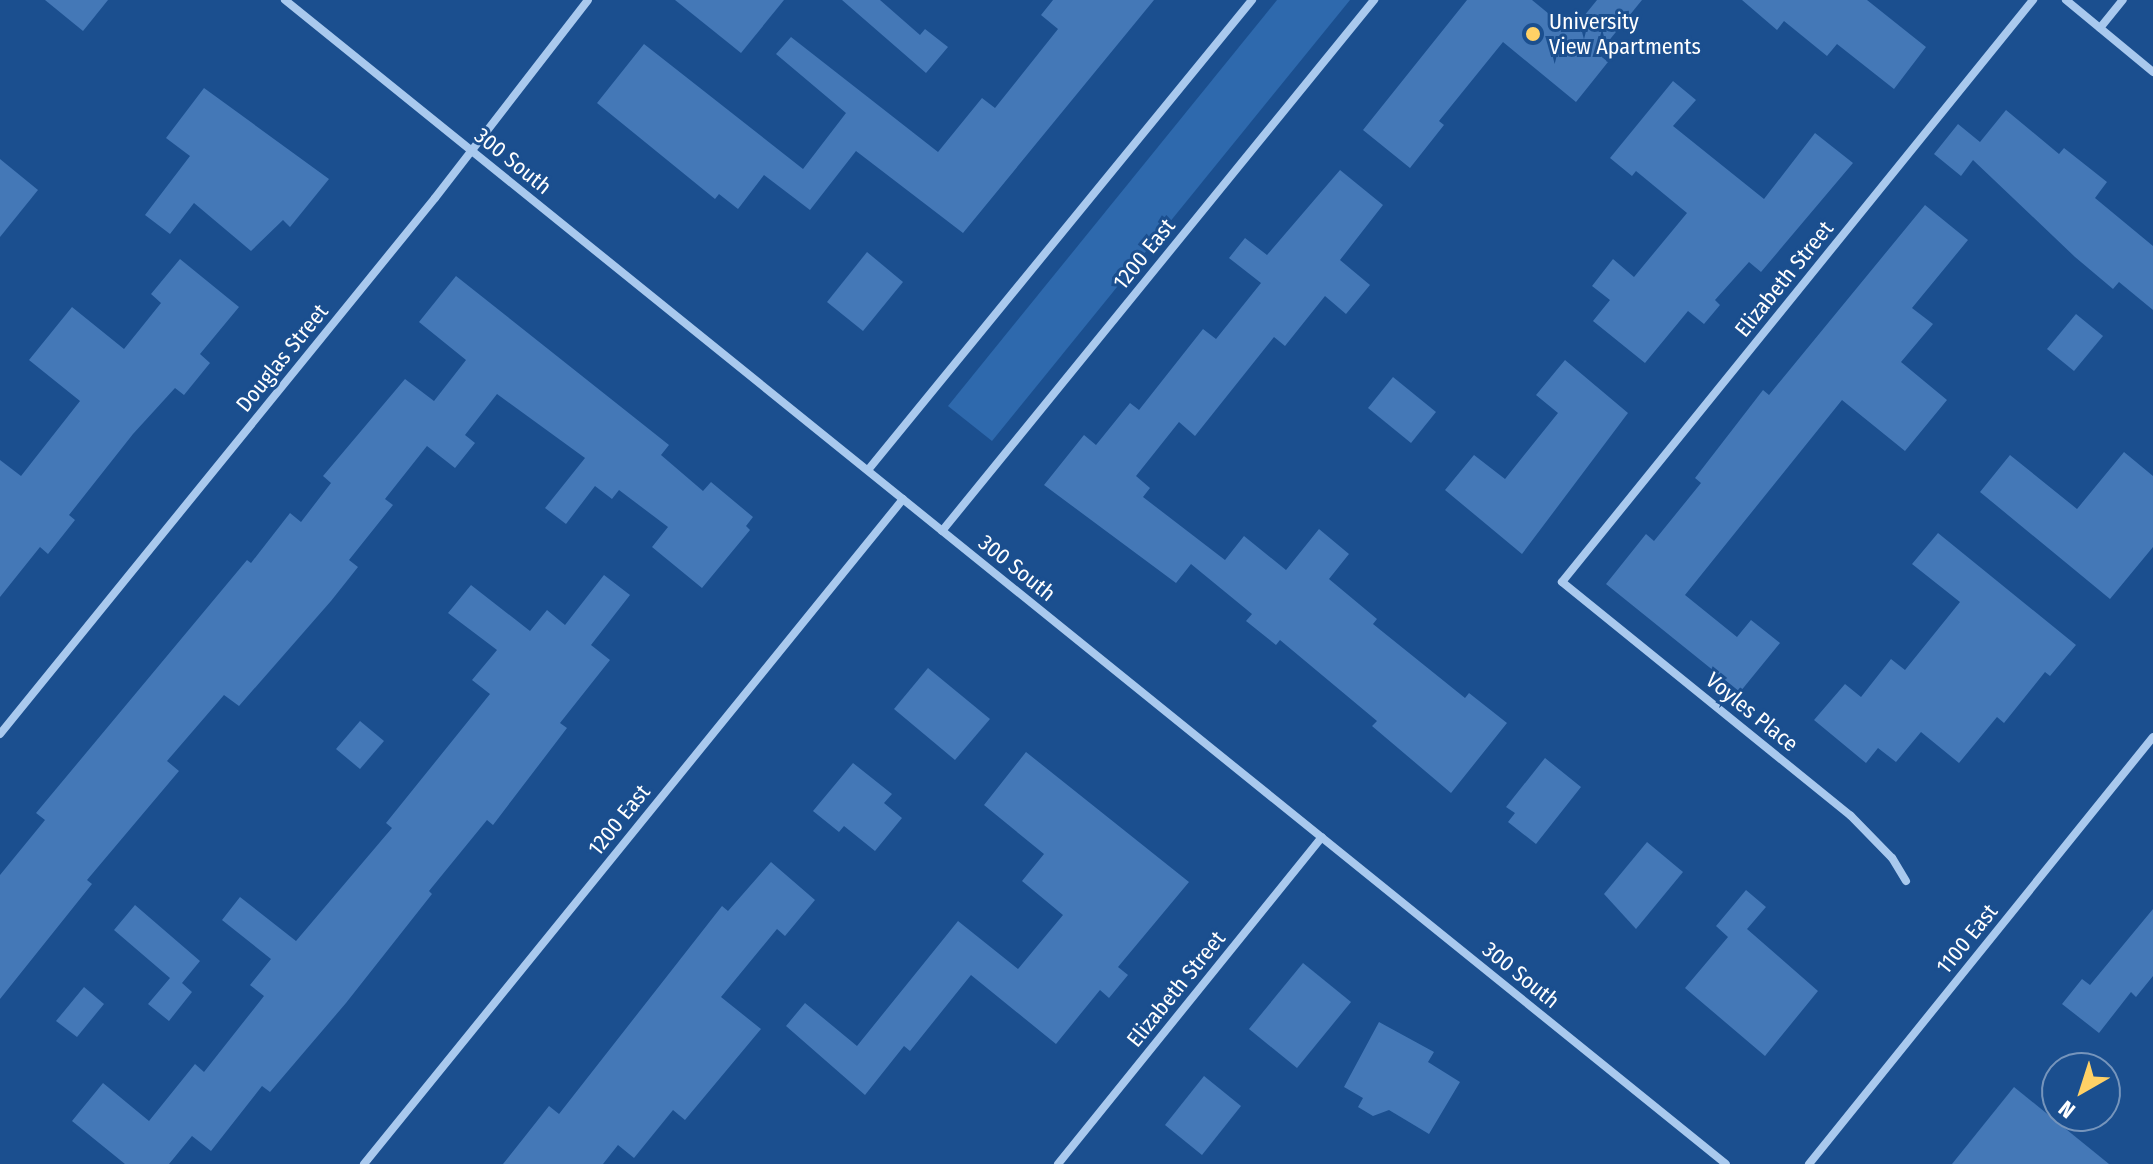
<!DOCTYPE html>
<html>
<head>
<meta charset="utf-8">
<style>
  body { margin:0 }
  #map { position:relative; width:2153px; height:1164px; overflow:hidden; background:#1b4f8f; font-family:"Fira Sans Condensed",sans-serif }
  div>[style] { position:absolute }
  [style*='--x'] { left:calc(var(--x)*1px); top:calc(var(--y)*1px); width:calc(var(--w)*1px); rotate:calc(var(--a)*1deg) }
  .green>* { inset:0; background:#2e69ad }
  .building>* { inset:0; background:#4478b7 }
  .street>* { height:8px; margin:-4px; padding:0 4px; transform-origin:4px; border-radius:4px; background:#a9c9ee }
  .dots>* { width:22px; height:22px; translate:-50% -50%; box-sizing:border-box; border:4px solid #1b4f8f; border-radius:50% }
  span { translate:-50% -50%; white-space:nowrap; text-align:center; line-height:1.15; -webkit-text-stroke:6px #1b4f8f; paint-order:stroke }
  .poi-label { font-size:22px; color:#fff }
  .left { translate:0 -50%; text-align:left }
  .street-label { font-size:22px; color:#fff }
  .north { position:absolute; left:2041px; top:1052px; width:80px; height:80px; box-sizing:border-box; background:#1b4f8f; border:2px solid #7695bc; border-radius:50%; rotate:219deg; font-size:22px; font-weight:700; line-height:32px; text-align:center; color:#fff }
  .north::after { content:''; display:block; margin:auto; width:28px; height:36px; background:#ffd166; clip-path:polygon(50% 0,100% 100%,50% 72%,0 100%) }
</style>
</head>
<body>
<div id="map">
  <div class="green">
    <div style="clip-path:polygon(1277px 0,1350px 0,992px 441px,948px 406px)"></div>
  </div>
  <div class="building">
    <div style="clip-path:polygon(45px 0,108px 0,83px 31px)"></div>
    <div style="clip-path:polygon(675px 0,784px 0,741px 53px)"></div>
    <div style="clip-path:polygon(842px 0,880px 0,920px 35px,925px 29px,948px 47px,926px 73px)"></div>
    <div style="clip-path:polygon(1053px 0,1154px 0,963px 233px,856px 151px,810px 210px,764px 175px,738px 209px,719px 194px,715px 199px,597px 103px,644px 44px,803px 169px,846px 113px,776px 54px,791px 37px,938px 152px,982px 98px,995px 108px,1058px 29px,1041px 15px)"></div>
    <div style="clip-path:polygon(1467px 0,1532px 0,1571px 32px,1597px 0,1642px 0,1598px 54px,1608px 62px,1576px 102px,1503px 42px,1439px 121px,1444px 125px,1410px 168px,1363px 130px)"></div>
    <div style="clip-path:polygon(1742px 0,1867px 0,1926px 47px,1894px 89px,1837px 44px,1827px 56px,1784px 21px,1777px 30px)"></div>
    <div style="clip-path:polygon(1673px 81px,1696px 100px,1673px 126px,1764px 199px,1815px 133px,1853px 163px,1761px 272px,1749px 262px,1715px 300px,1720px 305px,1704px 324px,1688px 311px,1645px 363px,1593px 321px,1610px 300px,1592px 286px,1613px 259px,1634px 277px,1687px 213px,1636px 171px,1632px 176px,1610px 158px)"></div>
    <div style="clip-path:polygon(204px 88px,329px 179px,290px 227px,283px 220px,251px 251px,194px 203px,170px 234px,145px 215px,190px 156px,166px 138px)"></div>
    <div style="clip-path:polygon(2006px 110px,2059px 154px,2064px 148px,2107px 182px,2095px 198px,2153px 246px,2153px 310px,2119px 282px,2113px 289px,2075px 257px,1973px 160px,1961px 176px,1934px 154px,1958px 124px,1980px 142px)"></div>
    <div style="clip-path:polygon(0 159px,38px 190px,0 237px)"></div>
    <div style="clip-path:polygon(1340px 170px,1383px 205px,1340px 260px,1370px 285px,1346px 314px,1325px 296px,1285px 346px,1274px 337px,1195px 436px,1179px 422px,1136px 476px,1150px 488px,1143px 497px,1225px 560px,1244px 536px,1286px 570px,1319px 529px,1349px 554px,1329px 579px,1377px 619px,1373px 624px,1465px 698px,1469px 693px,1507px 723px,1451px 793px,1372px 726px,1377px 721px,1280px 640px,1276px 645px,1246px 621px,1252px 614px,1191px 564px,1176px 583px,1044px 485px,1084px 435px,1096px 445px,1130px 403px,1139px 410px,1203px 329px,1216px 339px,1261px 283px,1229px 258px,1245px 238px,1267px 255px)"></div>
    <div style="clip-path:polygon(1925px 205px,1968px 240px,1912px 308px,1933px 324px,1901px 362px,1947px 400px,1905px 451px,1842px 400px,1685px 595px,1737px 637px,1751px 620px,1780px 643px,1740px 692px,1606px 584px,1646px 534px,1654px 541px,1701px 483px,1695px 478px,1763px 390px,1769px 395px)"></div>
    <div style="clip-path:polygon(867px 252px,903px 282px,863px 331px,827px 302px)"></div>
    <div style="clip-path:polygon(180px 259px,239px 307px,200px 354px,210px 363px,184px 395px,175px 388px,133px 434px,69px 515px,75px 520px,48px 554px,40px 547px,0 597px,0 460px,21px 476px,80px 401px,29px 360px,72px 307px,124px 349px,161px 303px,151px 294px)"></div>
    <div style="clip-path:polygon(456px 276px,669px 445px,661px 455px,703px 491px,711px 482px,753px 517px,746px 526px,750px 530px,702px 588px,652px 547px,668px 527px,619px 490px,612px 499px,595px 486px,566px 524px,545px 508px,585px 458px,497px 394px,465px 435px,475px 443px,455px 468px,427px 446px,385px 499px,393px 505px,349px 560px,358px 567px,331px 601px,239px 706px,224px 695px,167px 761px,179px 771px,87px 880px,92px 884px,0 999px,0 875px,45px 820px,36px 813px,247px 560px,251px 563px,290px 513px,301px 522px,331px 483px,323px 476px,405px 379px,434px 401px,466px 360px,419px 322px)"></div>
    <div style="clip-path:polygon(2076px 314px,2103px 336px,2074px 371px,2047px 349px)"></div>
    <div style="clip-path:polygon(1565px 360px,1628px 413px,1522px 554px,1445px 490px,1474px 455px,1505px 479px,1558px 413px,1536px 395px)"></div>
    <div style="clip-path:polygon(1393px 377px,1436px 412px,1411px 443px,1368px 408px)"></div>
    <div style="clip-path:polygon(2124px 452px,2153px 476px,2153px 547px,2110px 599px,1980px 492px,2010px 455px,2077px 509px)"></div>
    <div style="clip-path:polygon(1938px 533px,2076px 645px,2050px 676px,2045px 672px,2004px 723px,1997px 717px,1959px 763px,1921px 732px,1896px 762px,1878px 748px,1866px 763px,1814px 720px,1845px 684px,1861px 697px,1891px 659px,1905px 670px,1960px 602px,1912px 564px)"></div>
    <div style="clip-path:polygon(604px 575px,630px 595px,591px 645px,610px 660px,560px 723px,567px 728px,493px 825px,487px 820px,429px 891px,432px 894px,346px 1003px,270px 1092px,262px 1086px,211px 1151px,192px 1136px,169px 1164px,125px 1164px,72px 1121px,103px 1083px,149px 1121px,195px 1064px,204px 1072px,264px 996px,250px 985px,271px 959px,222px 920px,240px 897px,296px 941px,392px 828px,386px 823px,490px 694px,472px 680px,497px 650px,448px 613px,471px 585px,530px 631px,547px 610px,565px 625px)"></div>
    <div style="clip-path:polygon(928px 668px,990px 719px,955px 760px,894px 709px)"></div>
    <div style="clip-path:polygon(360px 721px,384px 741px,360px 769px,336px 749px)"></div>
    <div style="clip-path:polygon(1026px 752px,1189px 882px,1118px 967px,1128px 975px,1109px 998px,1100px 990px,1056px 1044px,971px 975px,910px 1051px,904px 1046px,865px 1095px,786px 1026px,805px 1003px,857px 1046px,958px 921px,1018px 969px,1063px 915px,1022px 881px,1044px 854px,984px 805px)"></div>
    <div style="clip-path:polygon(1545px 758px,1581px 787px,1536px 844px,1508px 822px,1515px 813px,1506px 807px)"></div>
    <div style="clip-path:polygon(853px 763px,892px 794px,884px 803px,902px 818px,875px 851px,844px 826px,839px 832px,813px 811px)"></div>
    <div style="clip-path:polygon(1647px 842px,1683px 872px,1636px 929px,1604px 894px)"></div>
    <div style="clip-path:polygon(771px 862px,815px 900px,785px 936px,777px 929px,721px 997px,761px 1029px,685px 1120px,673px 1110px,634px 1158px,618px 1145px,603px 1164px,503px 1164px,549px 1106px,559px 1114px,722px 906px,728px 911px)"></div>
    <div style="clip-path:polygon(1746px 890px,1766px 907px,1747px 929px,1818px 991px,1765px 1056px,1685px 988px,1728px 937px,1716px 926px)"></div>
    <div style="clip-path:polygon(135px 905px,200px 961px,182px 983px,192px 992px,169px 1021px,148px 1004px,170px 978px,114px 930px)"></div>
    <div style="clip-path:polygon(2153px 909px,2153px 976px,2136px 997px,2131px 992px,2099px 1033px,2062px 1004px,2082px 979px,2090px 985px)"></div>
    <div style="clip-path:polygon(1303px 963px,1351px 1002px,1297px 1068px,1249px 1029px)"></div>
    <div style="clip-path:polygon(84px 987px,104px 1004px,77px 1037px,56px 1021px)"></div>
    <div style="clip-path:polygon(1379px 1022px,1434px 1052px,1428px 1062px,1460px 1082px,1429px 1134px,1389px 1110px,1373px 1116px,1358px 1107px,1363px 1098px,1344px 1087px)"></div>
    <div style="clip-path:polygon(1204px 1076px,1241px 1106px,1202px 1155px,1165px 1125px)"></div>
    <div style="clip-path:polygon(2014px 1087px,2109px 1164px,1952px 1164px)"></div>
  </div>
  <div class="street">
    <div style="--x:285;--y:0;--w:1852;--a:38.93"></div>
    <div style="--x:2066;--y:0;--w:113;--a:39.6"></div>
    <div style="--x:2100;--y:28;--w:36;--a:-51"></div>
    <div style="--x:868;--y:470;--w:607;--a:-50.75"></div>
    <div style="--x:942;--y:531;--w:685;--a:-50.87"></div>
    <div style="--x:0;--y:734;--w:690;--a:-50.94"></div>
    <div style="--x:435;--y:198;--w:250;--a:-52.3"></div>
    <div style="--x:1906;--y:881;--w:27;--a:-121"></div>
    <div style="--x:1892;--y:858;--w:59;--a:-134.3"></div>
    <div style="--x:1851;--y:816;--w:372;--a:-141"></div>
    <div style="--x:1562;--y:582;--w:749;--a:-51.02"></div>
    <div style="--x:364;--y:1164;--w:856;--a:-50.97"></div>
    <div style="--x:1058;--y:1164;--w:420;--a:-51.1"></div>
    <div style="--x:1809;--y:1164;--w:548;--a:-51.14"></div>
  </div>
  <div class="dots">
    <div style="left:1533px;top:34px;background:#ffd166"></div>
  </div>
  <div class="poi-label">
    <span class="left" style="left:1549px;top:34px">University<br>View Apartments</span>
  </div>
  <div class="street-label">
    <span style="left:513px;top:161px;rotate:39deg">300 South</span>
    <span style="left:1144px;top:254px;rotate:-51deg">1200 East</span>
    <span style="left:1784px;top:279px;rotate:-51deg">Elizabeth Street</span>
    <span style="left:282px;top:358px;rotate:-51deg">Douglas Street</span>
    <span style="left:1017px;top:568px;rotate:39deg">300 South</span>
    <span style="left:1752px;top:712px;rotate:39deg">Voyles Place</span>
    <span style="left:619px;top:820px;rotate:-51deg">1200 East</span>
    <span style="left:1967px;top:939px;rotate:-51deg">1100 East</span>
    <span style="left:1521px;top:975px;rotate:39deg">300 South</span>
    <span style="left:1176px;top:989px;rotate:-51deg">Elizabeth Street</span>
  </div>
  <div class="north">N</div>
</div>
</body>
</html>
